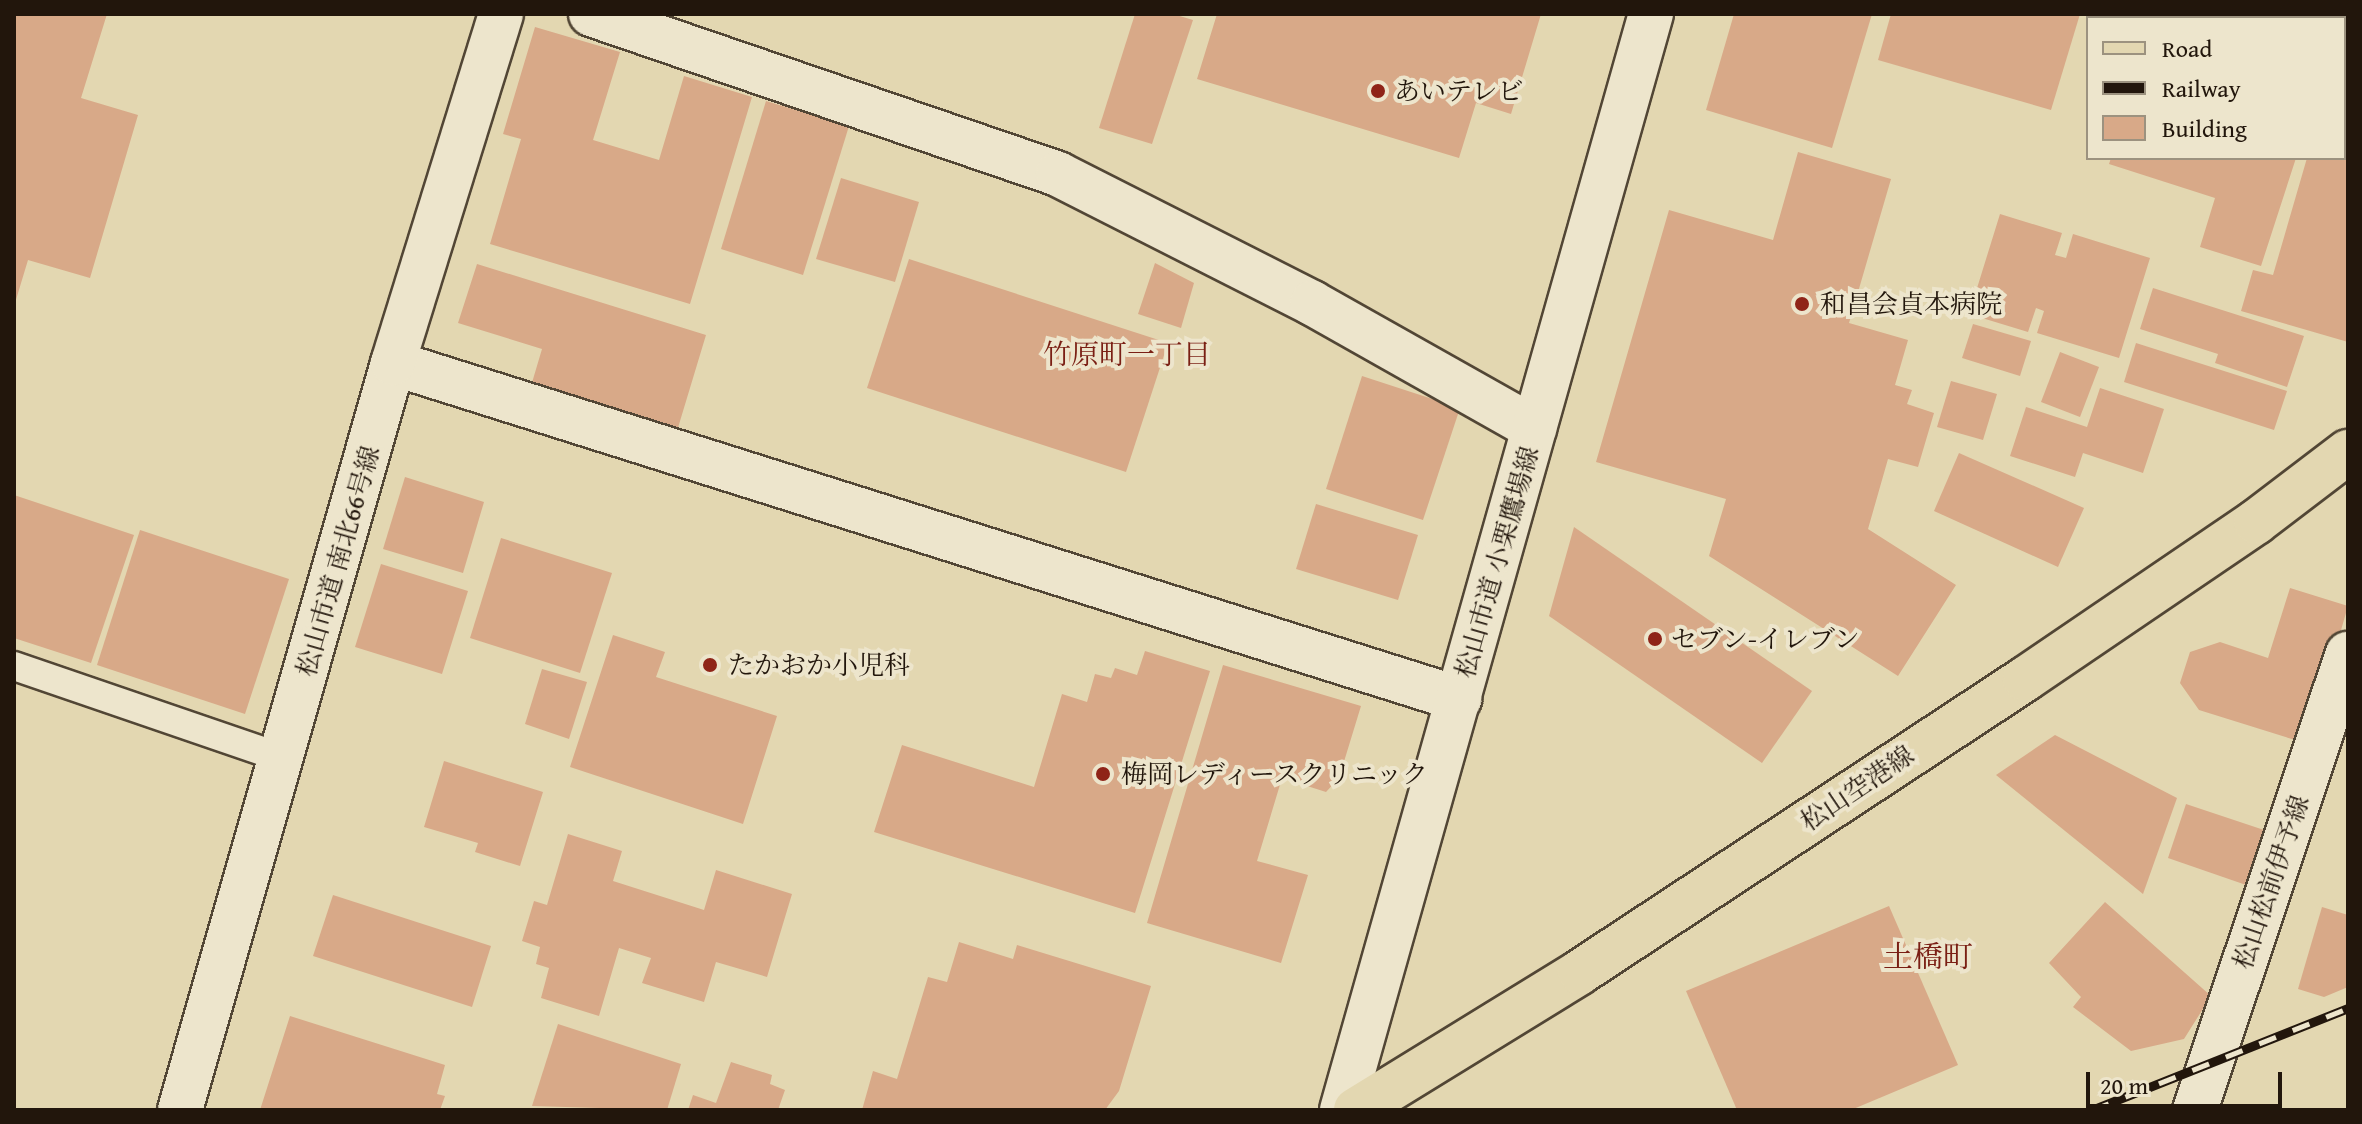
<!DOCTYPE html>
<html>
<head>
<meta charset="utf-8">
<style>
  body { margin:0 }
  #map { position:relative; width:2362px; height:1124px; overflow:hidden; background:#e3d7b1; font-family:"Gentium Book Plus","Noto Serif JP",serif }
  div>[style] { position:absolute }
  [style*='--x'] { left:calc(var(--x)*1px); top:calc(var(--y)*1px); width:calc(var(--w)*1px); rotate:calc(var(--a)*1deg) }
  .building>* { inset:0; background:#d8a988 }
  .roads { filter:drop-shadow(2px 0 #524635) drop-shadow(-2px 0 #524635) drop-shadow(0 2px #524635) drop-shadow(0 -2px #524635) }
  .lane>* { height:28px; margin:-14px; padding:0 14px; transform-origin:14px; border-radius:14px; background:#ede5cc }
  .street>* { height:44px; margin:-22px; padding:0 22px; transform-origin:22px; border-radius:22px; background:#ede5cc }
  .secondary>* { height:44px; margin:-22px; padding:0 22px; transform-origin:22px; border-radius:22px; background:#ede5cc }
  .primary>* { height:44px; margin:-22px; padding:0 22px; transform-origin:22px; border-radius:22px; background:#e3d7b1 }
  .rail>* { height:9px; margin-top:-4.5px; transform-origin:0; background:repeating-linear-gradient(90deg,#ede5cc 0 18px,#22160c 0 36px); box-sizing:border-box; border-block:2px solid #22160c }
  .dots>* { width:22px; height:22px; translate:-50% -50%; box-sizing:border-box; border:4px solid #ede5cc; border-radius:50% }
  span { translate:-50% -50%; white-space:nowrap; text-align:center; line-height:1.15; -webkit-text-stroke:8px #ede5cc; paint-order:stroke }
  .poi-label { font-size:26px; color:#22160c }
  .left { translate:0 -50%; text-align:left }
  .street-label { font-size:26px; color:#22160c }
  .neighbourhood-label { font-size:28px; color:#7a1f14 }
  .quarter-label { font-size:30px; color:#7a1f14 }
  .frame { position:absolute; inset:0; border:16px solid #22160c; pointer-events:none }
  .legend { position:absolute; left:2086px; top:16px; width:260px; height:144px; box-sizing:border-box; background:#ede5cc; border:2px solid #9c927f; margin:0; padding:10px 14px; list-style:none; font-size:24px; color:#22160c }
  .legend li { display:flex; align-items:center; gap:16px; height:40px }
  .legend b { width:40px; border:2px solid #9c927f }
  .scale { position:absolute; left:2086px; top:1072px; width:196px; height:36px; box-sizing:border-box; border:4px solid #22160c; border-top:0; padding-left:10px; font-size:24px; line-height:28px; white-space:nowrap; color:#22160c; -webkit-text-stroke:6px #ede5cc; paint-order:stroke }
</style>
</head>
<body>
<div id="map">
  <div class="building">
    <div style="clip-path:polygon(14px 14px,107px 14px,81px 98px,138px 115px,90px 278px,28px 260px,15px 303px)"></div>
    <div style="clip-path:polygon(1135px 14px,1173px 14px,1193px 20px,1152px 144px,1099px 128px)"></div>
    <div style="clip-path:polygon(1217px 14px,1541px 14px,1511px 114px,1476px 103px,1459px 158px,1197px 79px)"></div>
    <div style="clip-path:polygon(1734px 14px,1872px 14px,1832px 148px,1706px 110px)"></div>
    <div style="clip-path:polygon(1891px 14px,2080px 14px,2051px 110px,1878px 60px)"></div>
    <div style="clip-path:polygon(2257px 14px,2339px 14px,2338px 18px)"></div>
    <div style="clip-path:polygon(535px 27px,620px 52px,593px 140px,659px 160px,684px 76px,752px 97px,690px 304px,490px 244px,521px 139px,503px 134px)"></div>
    <div style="clip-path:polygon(766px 101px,849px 126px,803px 275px,721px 249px)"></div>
    <div style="clip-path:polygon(2344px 150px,2348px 151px,2348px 342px,2241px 311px,2253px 270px,2273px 275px,2307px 158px,2344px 158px)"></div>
    <div style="clip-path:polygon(1798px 152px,1891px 179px,1849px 323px,1908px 340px,1895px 385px,1912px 390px,1907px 404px,1934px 413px,1918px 467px,1888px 459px,1868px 529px,1956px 585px,1898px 676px,1709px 556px,1726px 499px,1596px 462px,1669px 210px,1773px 240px)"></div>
    <div style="clip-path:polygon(2111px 158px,2296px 158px,2261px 266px,2200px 247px,2215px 198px,2109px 164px)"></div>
    <div style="clip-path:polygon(841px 178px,919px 202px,895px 282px,816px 259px)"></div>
    <div style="clip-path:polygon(2000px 214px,2062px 233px,2055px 255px,2066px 258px,2073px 234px,2150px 258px,2119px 358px,2037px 333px,2044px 311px,2036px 308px,2028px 332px,1969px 314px)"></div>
    <div style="clip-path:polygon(909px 259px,1168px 343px,1126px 472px,867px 388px)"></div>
    <div style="clip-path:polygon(1155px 263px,1194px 283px,1181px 328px,1138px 314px)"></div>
    <div style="clip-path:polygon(477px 264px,706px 335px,677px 431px,531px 386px,542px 349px,458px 323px)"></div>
    <div style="clip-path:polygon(2153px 288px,2304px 336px,2287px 387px,2215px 363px,2218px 354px,2140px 329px)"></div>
    <div style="clip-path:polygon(1973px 324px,2031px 341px,2020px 376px,1962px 358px)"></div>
    <div style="clip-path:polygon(2136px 343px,2287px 391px,2274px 430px,2124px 382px)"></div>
    <div style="clip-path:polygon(2060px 352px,2099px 367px,2080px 417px,2041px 402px)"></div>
    <div style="clip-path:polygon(1362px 376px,1460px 408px,1423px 520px,1326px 489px)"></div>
    <div style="clip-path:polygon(1951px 381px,1997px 394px,1983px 440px,1937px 427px)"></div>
    <div style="clip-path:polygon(2100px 388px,2164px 409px,2143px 473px,2083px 453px,2075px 477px,2010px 456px,2026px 407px,2087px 427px)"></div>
    <div style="clip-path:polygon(1959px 453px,2084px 508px,2058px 567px,1934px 511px)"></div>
    <div style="clip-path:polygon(405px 477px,484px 502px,463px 573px,383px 549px)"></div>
    <div style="clip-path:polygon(14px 495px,134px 535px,91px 663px,14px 638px)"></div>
    <div style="clip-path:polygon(1316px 504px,1418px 535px,1398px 600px,1296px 569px)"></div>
    <div style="clip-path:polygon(1574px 527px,1812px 691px,1762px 763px,1549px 616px)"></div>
    <div style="clip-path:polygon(140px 530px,289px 579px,245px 714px,97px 665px)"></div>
    <div style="clip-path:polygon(501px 538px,612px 573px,580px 673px,470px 638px)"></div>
    <div style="clip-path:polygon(381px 564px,468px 591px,442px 674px,355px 647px)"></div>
    <div style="clip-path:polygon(2290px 588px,2348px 606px,2308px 744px,2199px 710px,2180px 683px,2190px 652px,2220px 642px,2268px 658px)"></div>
    <div style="clip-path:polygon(613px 635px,665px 652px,656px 677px,777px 716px,743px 824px,570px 767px)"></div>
    <div style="clip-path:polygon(1145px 651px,1210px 671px,1135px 913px,874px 832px,902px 745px,1034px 787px,1062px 694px,1087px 702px,1095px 674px,1111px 678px,1115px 668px,1137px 675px)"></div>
    <div style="clip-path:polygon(1223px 665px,1361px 706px,1339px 778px,1326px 792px,1282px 778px,1257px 861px,1308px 875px,1281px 963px,1147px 923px)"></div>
    <div style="clip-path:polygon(542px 669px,587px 682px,569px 739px,525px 724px)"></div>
    <div style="clip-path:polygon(2055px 735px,2177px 798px,2143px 894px,1996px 775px)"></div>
    <div style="clip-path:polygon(444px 761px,543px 792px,520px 866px,475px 852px,478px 843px,424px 827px)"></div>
    <div style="clip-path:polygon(2186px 804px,2267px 831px,2249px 886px,2168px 858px)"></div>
    <div style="clip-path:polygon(568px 834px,622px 851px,613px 881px,704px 910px,716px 870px,792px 894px,767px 977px,716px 962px,704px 1002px,642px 983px,651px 958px,619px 948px,599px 1016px,541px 998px,549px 968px,536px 964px,540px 947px,522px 941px,534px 901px,547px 905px)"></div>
    <div style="clip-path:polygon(333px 895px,491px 946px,472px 1007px,313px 956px)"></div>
    <div style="clip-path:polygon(2105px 902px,2211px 996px,2184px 1039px,2131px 1051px,2073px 1007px,2081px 997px,2049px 963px)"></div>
    <div style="clip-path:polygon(1889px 906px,1958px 1065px,1851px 1110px,1737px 1110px,1686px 991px)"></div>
    <div style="clip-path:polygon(2322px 907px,2348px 915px,2348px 987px,2324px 997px,2298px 989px)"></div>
    <div style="clip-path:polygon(959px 942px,1013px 959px,1017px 945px,1151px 986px,1119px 1091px,1105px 1110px,862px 1110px,873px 1071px,897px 1079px,928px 977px,947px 982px)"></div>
    <div style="clip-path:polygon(290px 1016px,445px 1065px,437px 1094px,445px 1096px,440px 1110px,260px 1110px)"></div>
    <div style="clip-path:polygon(558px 1024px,681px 1064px,667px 1110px,532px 1106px)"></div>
    <div style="clip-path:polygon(731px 1062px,772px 1075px,770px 1084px,785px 1090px,778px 1110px,688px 1110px,693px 1095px,716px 1103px)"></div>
  </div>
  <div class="roads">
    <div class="lane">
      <div style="--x:14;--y:666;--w:283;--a:18.9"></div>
    </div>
    <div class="street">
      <div style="--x:591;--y:14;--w:494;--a:18.9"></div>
      <div style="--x:1058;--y:174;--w:285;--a:26.9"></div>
      <div style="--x:1312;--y:303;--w:255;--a:29.4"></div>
      <div style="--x:2167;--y:14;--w:13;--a:18"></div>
      <div style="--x:2344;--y:72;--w:4;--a:14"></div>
      <div style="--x:393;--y:363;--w:1118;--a:17.49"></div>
    </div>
    <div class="secondary">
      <div style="--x:180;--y:1110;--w:777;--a:-74.08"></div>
      <div style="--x:393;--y:363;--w:365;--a:-72.8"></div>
      <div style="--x:1342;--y:1110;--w:1139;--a:-74.26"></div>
      <div style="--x:2195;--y:1110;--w:481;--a:-71.5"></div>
    </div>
    <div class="primary">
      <div style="--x:1356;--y:1110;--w:263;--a:-31.6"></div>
      <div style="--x:1580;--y:972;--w:533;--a:-33.36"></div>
      <div style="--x:2025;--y:679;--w:279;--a:-34.2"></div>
      <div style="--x:2256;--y:522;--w:116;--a:-37.3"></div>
    </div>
  </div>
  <div class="rail">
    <div style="--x:2092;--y:1110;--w:276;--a:-21.7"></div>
  </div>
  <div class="dots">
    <div style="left:1378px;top:91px;background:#8f2418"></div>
    <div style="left:1802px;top:304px;background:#8f2418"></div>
    <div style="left:1655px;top:639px;background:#8f2418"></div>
    <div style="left:710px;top:665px;background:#8f2418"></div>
    <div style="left:1103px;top:774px;background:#8f2418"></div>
  </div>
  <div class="poi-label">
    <span class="left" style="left:1394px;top:91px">あいテレビ</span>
    <span class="left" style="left:1820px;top:304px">和昌会貞本病院</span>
    <span class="left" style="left:1671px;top:639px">セブン-イレブン</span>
    <span class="left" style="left:728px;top:665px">たかおか小児科</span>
    <span class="left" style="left:1121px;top:774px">梅岡レディースクリニック</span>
  </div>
  <div class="street-label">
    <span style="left:338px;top:561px;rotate:-74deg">松山市道 南北66号線</span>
    <span style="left:1497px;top:562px;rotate:-74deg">松山市道 小栗鷹場線</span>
    <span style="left:1857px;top:788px;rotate:-34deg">松山空港線</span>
    <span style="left:2271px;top:882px;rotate:-71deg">松山松前伊予線</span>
  </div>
  <div class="neighbourhood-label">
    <span style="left:1127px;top:354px">竹原町一丁目</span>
  </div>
  <div class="quarter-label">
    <span style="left:1928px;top:956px">土橋町</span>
  </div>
  <div class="frame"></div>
  <ul class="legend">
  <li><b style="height:10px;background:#e3d7b1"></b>Road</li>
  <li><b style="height:10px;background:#22160c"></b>Railway</li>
  <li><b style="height:22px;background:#d8a988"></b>Building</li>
  </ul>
  <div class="scale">20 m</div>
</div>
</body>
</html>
